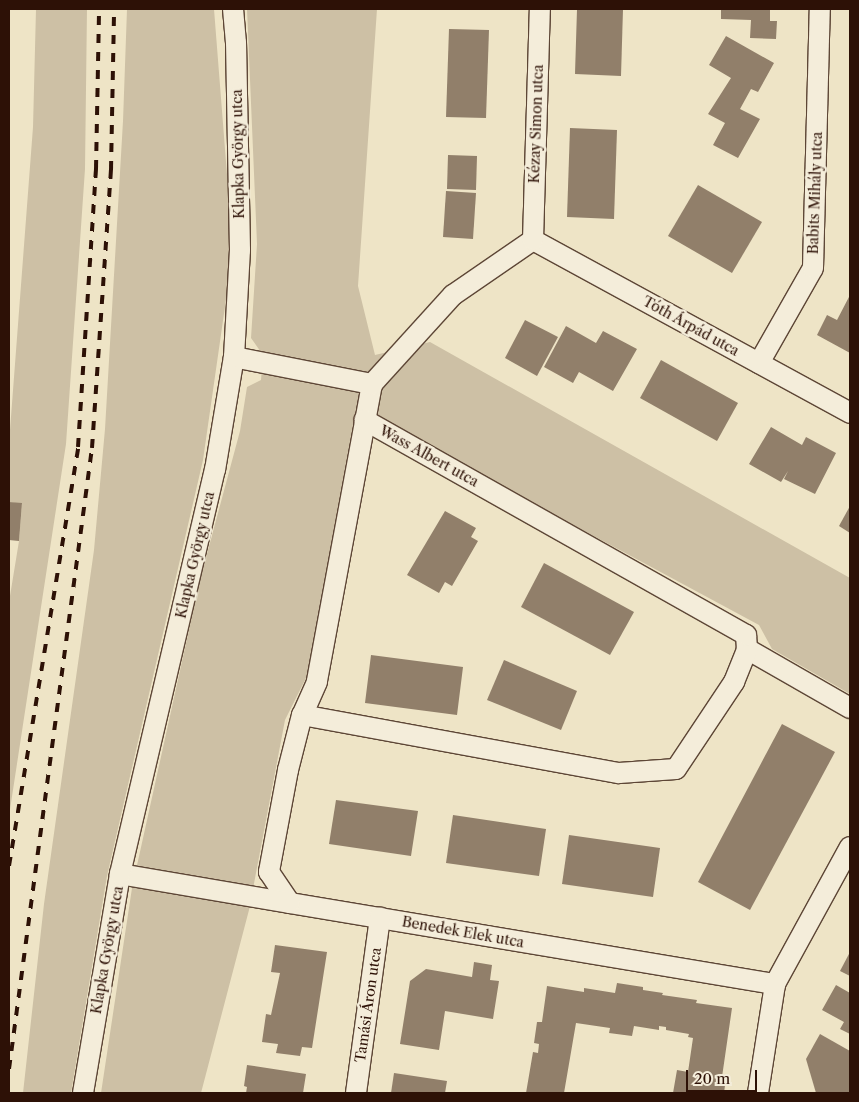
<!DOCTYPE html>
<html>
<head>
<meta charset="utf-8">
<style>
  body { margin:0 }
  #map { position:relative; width:859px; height:1102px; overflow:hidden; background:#eee4c6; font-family:"Libre Caslon Text",serif }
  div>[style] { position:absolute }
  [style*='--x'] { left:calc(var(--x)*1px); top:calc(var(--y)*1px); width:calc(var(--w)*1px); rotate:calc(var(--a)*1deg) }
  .green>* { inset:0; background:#cdc0a5 }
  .building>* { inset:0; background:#917f6a }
  .roads { filter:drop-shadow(1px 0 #5d4636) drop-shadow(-1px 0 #5d4636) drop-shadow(0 1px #5d4636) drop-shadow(0 -1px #5d4636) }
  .street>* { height:20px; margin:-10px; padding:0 10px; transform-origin:10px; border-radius:10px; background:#f4edda }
  .rail>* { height:4px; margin-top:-2px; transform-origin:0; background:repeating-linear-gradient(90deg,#2d1106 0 9px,transparent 0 18px) }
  span { translate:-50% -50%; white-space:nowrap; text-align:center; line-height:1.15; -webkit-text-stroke:5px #f4edda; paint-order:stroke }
  .street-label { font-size:14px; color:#2d1106 }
  .frame { position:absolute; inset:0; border:10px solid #2d1106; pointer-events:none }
  .scale { position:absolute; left:686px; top:1070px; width:71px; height:22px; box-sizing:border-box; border:2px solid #2d1106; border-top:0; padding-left:6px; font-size:15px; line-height:18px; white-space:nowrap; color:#2d1106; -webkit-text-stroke:4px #f4edda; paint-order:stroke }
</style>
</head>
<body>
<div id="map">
  <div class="green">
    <div style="clip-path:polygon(36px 9px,87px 9px,85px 169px,66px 444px,9px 816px,9px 602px,19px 541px,22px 504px,9px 502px,9px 443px,33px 127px)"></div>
    <div style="clip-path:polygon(127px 9px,214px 9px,233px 251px,203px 460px,107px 876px,71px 1093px,23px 1093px,44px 904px,94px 550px,105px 429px,123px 121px)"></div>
    <div style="clip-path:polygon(247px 9px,377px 9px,358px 286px,375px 355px,430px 342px,850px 578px,850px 694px,772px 649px,759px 625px,356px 408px,307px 676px,285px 720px,249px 910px,201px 1093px,101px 1093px,132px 888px,200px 580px,240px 431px,247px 387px,261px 380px,263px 355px,251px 338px,257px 244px)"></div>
  </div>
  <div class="building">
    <div style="clip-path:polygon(577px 9px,623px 9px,621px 76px,575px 74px)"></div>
    <div style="clip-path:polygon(721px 9px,770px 9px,770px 21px,777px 21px,776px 39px,750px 38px,751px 20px,721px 19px)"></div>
    <div style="clip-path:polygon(449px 29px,489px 30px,486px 118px,446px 117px)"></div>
    <div style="clip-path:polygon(726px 36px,774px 63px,758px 92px,751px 89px,740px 109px,760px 119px,738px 158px,713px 145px,725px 123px,708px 114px,731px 78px,709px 65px)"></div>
    <div style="clip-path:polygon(570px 128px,617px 130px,614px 219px,567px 217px)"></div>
    <div style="clip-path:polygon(448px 155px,477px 156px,476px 190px,447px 189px)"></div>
    <div style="clip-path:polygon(698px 185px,762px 222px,732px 273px,668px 236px)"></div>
    <div style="clip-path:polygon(446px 191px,476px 193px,473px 239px,443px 237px)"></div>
    <div style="clip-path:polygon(850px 295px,850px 353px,817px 335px,827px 315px,837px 320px)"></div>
    <div style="clip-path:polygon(525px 320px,558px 337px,537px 376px,505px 358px)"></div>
    <div style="clip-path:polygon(566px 326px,596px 343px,603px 331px,637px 349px,613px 391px,579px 372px,573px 383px,544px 367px)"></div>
    <div style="clip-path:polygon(661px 360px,738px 403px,717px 441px,640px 398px)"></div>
    <div style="clip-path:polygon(771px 427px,802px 445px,806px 437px,836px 453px,815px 494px,784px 479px,788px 471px,781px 482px,749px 464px)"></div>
    <div style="clip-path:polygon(9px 502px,22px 503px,19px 541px,9px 540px)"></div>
    <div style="clip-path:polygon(850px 506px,850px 533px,839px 526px)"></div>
    <div style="clip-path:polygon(445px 511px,476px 528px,471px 537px,478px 541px,452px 586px,445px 582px,439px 593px,407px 575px)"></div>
    <div style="clip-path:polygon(544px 563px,634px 612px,610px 655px,521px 607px)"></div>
    <div style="clip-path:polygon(371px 655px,463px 667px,457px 715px,365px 703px)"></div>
    <div style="clip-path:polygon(504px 660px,577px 691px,561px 730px,487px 700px)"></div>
    <div style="clip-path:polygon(782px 724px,835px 752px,750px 910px,698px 882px)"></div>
    <div style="clip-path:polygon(336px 800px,418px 811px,411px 856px,329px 844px)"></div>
    <div style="clip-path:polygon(453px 815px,546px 829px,539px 876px,446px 863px)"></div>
    <div style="clip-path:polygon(569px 835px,660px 848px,653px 897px,562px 884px)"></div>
    <div style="clip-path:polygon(275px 945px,327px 952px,312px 1048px,302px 1047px,300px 1056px,276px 1053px,278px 1044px,262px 1042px,266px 1014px,271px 1015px,280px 973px,271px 972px)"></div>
    <div style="clip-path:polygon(850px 952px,850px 976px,840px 971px)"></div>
    <div style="clip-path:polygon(474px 962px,492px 965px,490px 980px,499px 981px,493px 1019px,445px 1011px,439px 1050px,400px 1044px,410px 981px,426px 969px,472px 977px)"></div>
    <div style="clip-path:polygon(617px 983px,643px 987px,643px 990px,663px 993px,662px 995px,697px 1000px,696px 1003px,732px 1008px,722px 1077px,726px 1078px,724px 1093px,673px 1093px,677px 1070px,688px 1072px,693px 1038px,688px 1037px,689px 1034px,666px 1030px,666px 1027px,659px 1026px,659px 1030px,634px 1026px,632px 1036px,609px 1033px,610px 1028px,576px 1023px,564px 1093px,526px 1093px,533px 1052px,538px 1053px,539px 1044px,534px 1043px,537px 1022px,542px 1022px,547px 986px,584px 992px,584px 988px,615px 993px)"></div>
    <div style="clip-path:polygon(836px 985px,850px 993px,850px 1034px,840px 1029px,844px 1022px,822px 1010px)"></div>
    <div style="clip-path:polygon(820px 1034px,850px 1051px,850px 1093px,816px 1093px,806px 1059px)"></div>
    <div style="clip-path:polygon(247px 1065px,306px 1074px,303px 1093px,246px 1093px,247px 1087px,244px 1086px)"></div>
    <div style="clip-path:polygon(394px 1073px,447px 1081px,445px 1093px,391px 1093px)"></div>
  </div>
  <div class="roads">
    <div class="street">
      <div style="--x:533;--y:240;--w:97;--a:145.5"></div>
      <div style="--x:453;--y:295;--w:120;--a:132.3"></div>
      <div style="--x:372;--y:384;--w:303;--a:100.5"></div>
      <div style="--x:317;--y:682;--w:36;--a:114"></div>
      <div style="--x:302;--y:715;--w:57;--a:104.3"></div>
      <div style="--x:288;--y:770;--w:104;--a:100.6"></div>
      <div style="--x:269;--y:872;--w:37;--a:56"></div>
      <div style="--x:290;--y:903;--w:492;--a:9.5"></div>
      <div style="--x:533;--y:240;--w:361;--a:28.6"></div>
      <div style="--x:533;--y:240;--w:231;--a:-88.3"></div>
      <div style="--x:234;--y:357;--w:141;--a:11.1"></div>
      <div style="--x:759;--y:363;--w:109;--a:-60.4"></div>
      <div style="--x:813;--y:268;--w:259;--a:-88.5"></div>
      <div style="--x:747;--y:649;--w:119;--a:29.8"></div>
      <div style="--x:302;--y:715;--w:322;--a:10.4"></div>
      <div style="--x:619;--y:773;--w:57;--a:-4"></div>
      <div style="--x:676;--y:769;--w:105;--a:-56.3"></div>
      <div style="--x:734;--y:682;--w:35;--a:-68"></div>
      <div style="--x:747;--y:649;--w:14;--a:-94"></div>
      <div style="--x:746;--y:635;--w:438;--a:-150.6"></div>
      <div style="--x:120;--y:874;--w:172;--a:9.7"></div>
      <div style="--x:83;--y:1093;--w:222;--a:-80.4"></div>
      <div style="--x:120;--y:874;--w:415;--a:-76.8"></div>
      <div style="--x:215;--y:470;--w:115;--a:-80.5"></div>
      <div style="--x:234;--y:357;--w:107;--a:-86.8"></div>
      <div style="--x:240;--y:250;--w:207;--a:-91.1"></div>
      <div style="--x:236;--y:43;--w:34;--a:-95"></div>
      <div style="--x:356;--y:1093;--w:177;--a:-82.2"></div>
      <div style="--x:758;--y:1093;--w:110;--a:-81.1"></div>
      <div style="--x:775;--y:984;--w:156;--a:-61.3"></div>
    </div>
  </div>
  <div class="rail">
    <div style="--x:9;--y:866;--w:425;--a:-80.6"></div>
    <div style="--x:78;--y:447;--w:279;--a:-86.3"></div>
    <div style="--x:96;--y:169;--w:160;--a:-88.9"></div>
    <div style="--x:9;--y:1069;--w:627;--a:-82.39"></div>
    <div style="--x:92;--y:448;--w:279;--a:-86.1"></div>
    <div style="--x:111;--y:170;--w:161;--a:-88.9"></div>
  </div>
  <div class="street-label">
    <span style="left:536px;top:124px;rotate:-88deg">Kézay Simon utca</span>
    <span style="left:238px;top:154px;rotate:-91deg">Klapka György utca</span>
    <span style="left:815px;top:193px;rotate:-88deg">Babits Mihály utca</span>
    <span style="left:691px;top:326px;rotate:29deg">Tóth Árpád utca</span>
    <span style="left:429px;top:456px;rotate:29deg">Wass Albert utca</span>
    <span style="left:195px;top:555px;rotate:-77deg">Klapka György utca</span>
    <span style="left:463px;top:932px;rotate:10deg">Benedek Elek utca</span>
    <span style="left:107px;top:950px;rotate:-80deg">Klapka György utca</span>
    <span style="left:368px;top:1005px;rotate:-82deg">Tamási Áron utca</span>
  </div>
  <div class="frame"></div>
  <div class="scale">20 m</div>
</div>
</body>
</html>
